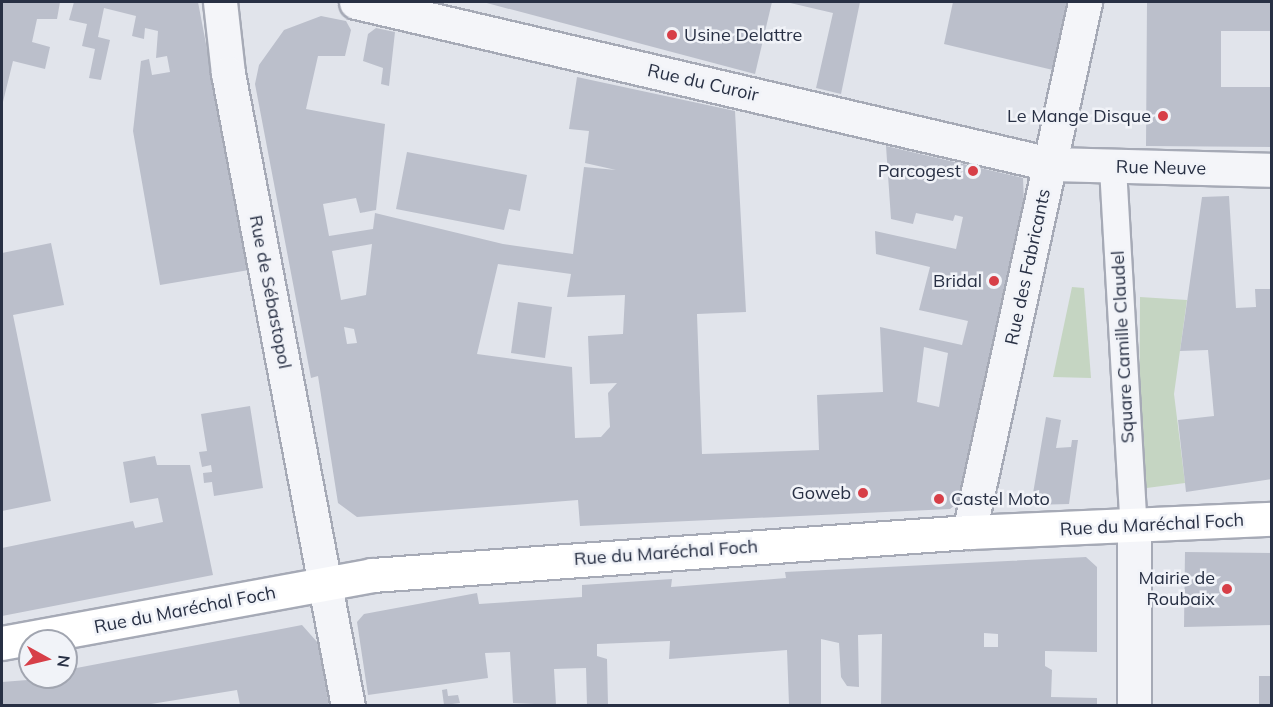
<!DOCTYPE html>
<html>
<head>
<meta charset="utf-8">
<style>
  body { margin:0 }
  #map { position:relative; width:1273px; height:707px; overflow:hidden; background:#e1e4eb; font-family:Mulish,sans-serif }
  div>[style] { position:absolute }
  [style*='--x'] { left:calc(var(--x)*1px); top:calc(var(--y)*1px); width:calc(var(--w)*1px); rotate:calc(var(--a)*1deg) }
  .green>* { inset:0; background:#c5d5c2 }
  .building>* { inset:0; background:#bbbfcb }
  .roads { filter:drop-shadow(2px 0 #a6aab6) drop-shadow(-2px 0 #a6aab6) drop-shadow(0 2px #a6aab6) drop-shadow(0 -2px #a6aab6) }
  .pedestrian>* { height:26px; margin:-13px; padding:0 13px; transform-origin:13px; border-radius:13px; background:#f4f5f9 }
  .minor>* { height:33px; margin:-16.5px; padding:0 16.5px; transform-origin:16.5px; border-radius:16.5px; background:#f4f5f9 }
  .secondary>* { height:33px; margin:-16.5px; padding:0 16.5px; transform-origin:16.5px; border-radius:16.5px; background:#fff }
  .dots>* { width:16px; height:16px; translate:-50% -50%; box-sizing:border-box; border:3px solid #f1f3f8; border-radius:50% }
  span { translate:-50% -50%; white-space:nowrap; text-align:center; line-height:1.15; -webkit-text-stroke:5px #f1f3f8; paint-order:stroke }
  .poi-label { font-size:18px; color:#283044 }
  .left { translate:0 -50%; text-align:left }
  .right { translate:-100% -50%; text-align:right }
  .street-label { font-size:18px; color:#283044 }
  .frame { position:absolute; inset:0; border:3px solid #283044; pointer-events:none }
  .north { position:absolute; left:18px; top:629px; width:60px; height:60px; box-sizing:border-box; background:#f1f3f8; border:2px solid #a1a5b0; border-radius:50%; rotate:98deg; font-size:16px; font-weight:700; line-height:24px; text-align:center; color:#283044 }
  .north::after { content:''; display:block; margin:auto; width:21px; height:27px; background:#d73f48; clip-path:polygon(50% 0,100% 100%,50% 72%,0 100%) }
</style>
</head>
<body>
<div id="map">
  <div class="green">
    <div style="clip-path:polygon(1072px 287px,1084px 288px,1091px 378px,1053px 377px)"></div>
    <div style="clip-path:polygon(1140px 297px,1187px 300px,1174px 394px,1185px 483px,1139px 489px)"></div>
  </div>
  <div class="building">
    <div style="clip-path:polygon(2px 2px,60px 2px,57px 19px,37px 19px,32px 42px,50px 47px,45px 69px,13px 61px,2px 106px)"></div>
    <div style="clip-path:polygon(74px 2px,198px 2px,249px 270px,160px 285px,133px 131px,141px 61px,149px 59px,152px 75px,170px 72px,167px 56px,156px 58px,158px 31px,145px 28px,144px 39px,132px 36px,136px 16px,104px 8px,98px 37px,110px 40px,101px 80px,89px 78px,95px 49px,82px 46px,87px 24px,69px 20px)"></div>
    <div style="clip-path:polygon(483px 2px,772px 2px,755px 74px)"></div>
    <div style="clip-path:polygon(786px 2px,860px 2px,841px 94px,816px 88px,833px 13px)"></div>
    <div style="clip-path:polygon(953px 2px,1069px 2px,1053px 70px,944px 44px)"></div>
    <div style="clip-path:polygon(1147px 2px,1272px 2px,1272px 31px,1221px 31px,1221px 87px,1272px 87px,1272px 147px,1146px 146px)"></div>
    <div style="clip-path:polygon(evenodd,321px 16px,346px 21px,351px 30px,345px 56px,318px 56px,306px 109px,385px 124px,376px 210px,360px 213px,356px 198px,323px 204px,329px 236px,373px 229px,375px 213px,503px 244px,573px 254px,584px 167px,616px 170px,585px 163px,589px 131px,569px 129px,577px 77px,735px 111px,746px 312px,697px 314px,702px 454px,819px 450px,817px 395px,883px 392px,880px 327px,962px 345px,968px 321px,919px 310px,930px 267px,876px 254px,875px 231px,956px 249px,963px 217px,955px 215px,953px 221px,916px 213px,913px 224px,891px 219px,886px 146px,1023px 178px,1024px 203px,959px 502px,950px 509px,580px 526px,578px 500px,357px 517px,338px 503px,318px 376px,311px 378px,255px 84px,259px 65px,284px 30px,321px 16px,372px 244px,366px 295px,341px 300px,332px 251px,372px 244px,321px 16px,498px 264px,571px 274px,567px 297px,625px 295px,623px 334px,588px 336px,590px 384px,617px 383px,608px 393px,610px 427px,601px 437px,575px 438px,572px 367px,477px 354px,498px 264px,321px 16px,344px 327px,354px 329px,357px 343px,347px 344px,344px 327px,321px 16px,924px 347px,948px 353px,939px 407px,917px 402px,924px 347px)"></div>
    <div style="clip-path:polygon(376px 28px,395px 32px,389px 86px,381px 84px,383px 68px,363px 61px,368px 34px)"></div>
    <div style="clip-path:polygon(407px 152px,527px 175px,520px 211px,509px 209px,504px 230px,396px 209px)"></div>
    <div style="clip-path:polygon(1229px 196px,1236px 308px,1256px 307px,1255px 289px,1272px 289px,1272px 479px,1186px 492px,1178px 420px,1214px 416px,1208px 350px,1180px 351px,1202px 197px)"></div>
    <div style="clip-path:polygon(51px 243px,64px 305px,13px 315px,51px 501px,2px 511px,2px 253px)"></div>
    <div style="clip-path:polygon(518px 302px,552px 307px,545px 358px,511px 353px)"></div>
    <div style="clip-path:polygon(250px 406px,263px 488px,214px 496px,212px 482px,204px 483px,203px 473px,212px 472px,211px 465px,202px 467px,199px 452px,207px 451px,201px 414px)"></div>
    <div style="clip-path:polygon(1046px 417px,1061px 420px,1056px 448px,1071px 447px,1072px 440px,1078px 440px,1069px 504px,1031px 505px)"></div>
    <div style="clip-path:polygon(155px 456px,157px 465px,190px 465px,213px 575px,2px 616px,2px 548px,133px 521px,135px 528px,163px 522px,158px 498px,130px 503px,123px 462px)"></div>
    <div style="clip-path:polygon(1185px 552px,1272px 553px,1272px 625px,1184px 627px)"></div>
    <div style="clip-path:polygon(evenodd,1086px 557px,1097px 567px,1097px 652px,1045px 651px,1045px 666px,1052px 670px,1051px 697px,1097px 698px,1097px 705px,881px 705px,882px 634px,858px 635px,859px 687px,847px 686px,841px 677px,839px 643px,821px 639px,821px 705px,789px 705px,787px 650px,669px 659px,670px 641px,597px 644px,597px 656px,607px 659px,608px 705px,587px 705px,586px 668px,554px 669px,556px 705px,513px 703px,510px 652px,485px 653px,488px 678px,368px 695px,357px 622px,364px 614px,477px 593px,479px 604px,582px 597px,582px 585px,672px 579px,671px 587px,786px 578px,785px 572px,1086px 557px,984px 633px,998px 634px,998px 647px,984px 647px,984px 633px)"></div>
    <div style="clip-path:polygon(302px 625px,318px 643px,329px 705px,240px 705px,237px 690px,145px 705px,2px 705px,2px 682px,66px 677px,66px 670px)"></div>
    <div style="clip-path:polygon(1259px 676px,1272px 676px,1272px 705px,1259px 705px)"></div>
    <div style="clip-path:polygon(447px 689px,448px 696px,458px 695px,460px 703px,444px 705px,442px 690px)"></div>
  </div>
  <div class="roads">
    <div class="pedestrian">
      <div style="--x:1113;--y:168;--w:360;--a:86.7"></div>
    </div>
    <div class="minor">
      <div style="--x:220;--y:2;--w:71;--a:83.6"></div>
      <div style="--x:228;--y:73;--w:644;--a:79.27"></div>
      <div style="--x:356;--y:2;--w:713;--a:13.14"></div>
      <div style="--x:1050;--y:164;--w:222;--a:1.5"></div>
      <div style="--x:969;--y:532;--w:543;--a:-77.65"></div>
      <div style="--x:1134;--y:706;--w:179;--a:-90"></div>
    </div>
    <div class="secondary">
      <div style="--x:2;--y:643;--w:376;--a:-10.4"></div>
      <div style="--x:372;--y:575;--w:599;--a:-4.12"></div>
      <div style="--x:969;--y:532;--w:303;--a:-2.5"></div>
    </div>
  </div>
  <div class="dots">
    <div style="left:672px;top:35px;background:#d73f48"></div>
    <div style="left:1163px;top:116px;background:#d73f48"></div>
    <div style="left:973px;top:171px;background:#d73f48"></div>
    <div style="left:994px;top:281px;background:#d73f48"></div>
    <div style="left:863px;top:493px;background:#d73f48"></div>
    <div style="left:939px;top:499px;background:#d73f48"></div>
    <div style="left:1227px;top:589px;background:#d73f48"></div>
  </div>
  <div class="poi-label">
    <span class="left" style="left:684px;top:35px">Usine Delattre</span>
    <span class="right" style="left:1151px;top:116px">Le Mange Disque</span>
    <span class="right" style="left:961px;top:171px">Parcogest</span>
    <span class="right" style="left:982px;top:281px">Bridal</span>
    <span class="right" style="left:851px;top:493px">Goweb</span>
    <span class="left" style="left:951px;top:499px">Castel Moto</span>
    <span class="right" style="left:1215px;top:589px">Mairie de<br>Roubaix</span>
  </div>
  <div class="street-label">
    <span style="left:703px;top:83px;rotate:13deg">Rue du Curoir</span>
    <span style="left:1161px;top:168px;rotate:1deg">Rue Neuve</span>
    <span style="left:1028px;top:267px;rotate:-78deg">Rue des Fabricants</span>
    <span style="left:270px;top:292px;rotate:79deg">Rue de Sébastopol</span>
    <span style="left:1123px;top:347px;rotate:-93deg">Square Camille Claudel</span>
    <span style="left:1152px;top:525px;rotate:-3deg">Rue du Maréchal Foch</span>
    <span style="left:666px;top:553px;rotate:-4deg">Rue du Maréchal Foch</span>
    <span style="left:185px;top:610px;rotate:-11deg">Rue du Maréchal Foch</span>
  </div>
  <div class="frame"></div>
  <div class="north">N</div>
</div>
</body>
</html>
